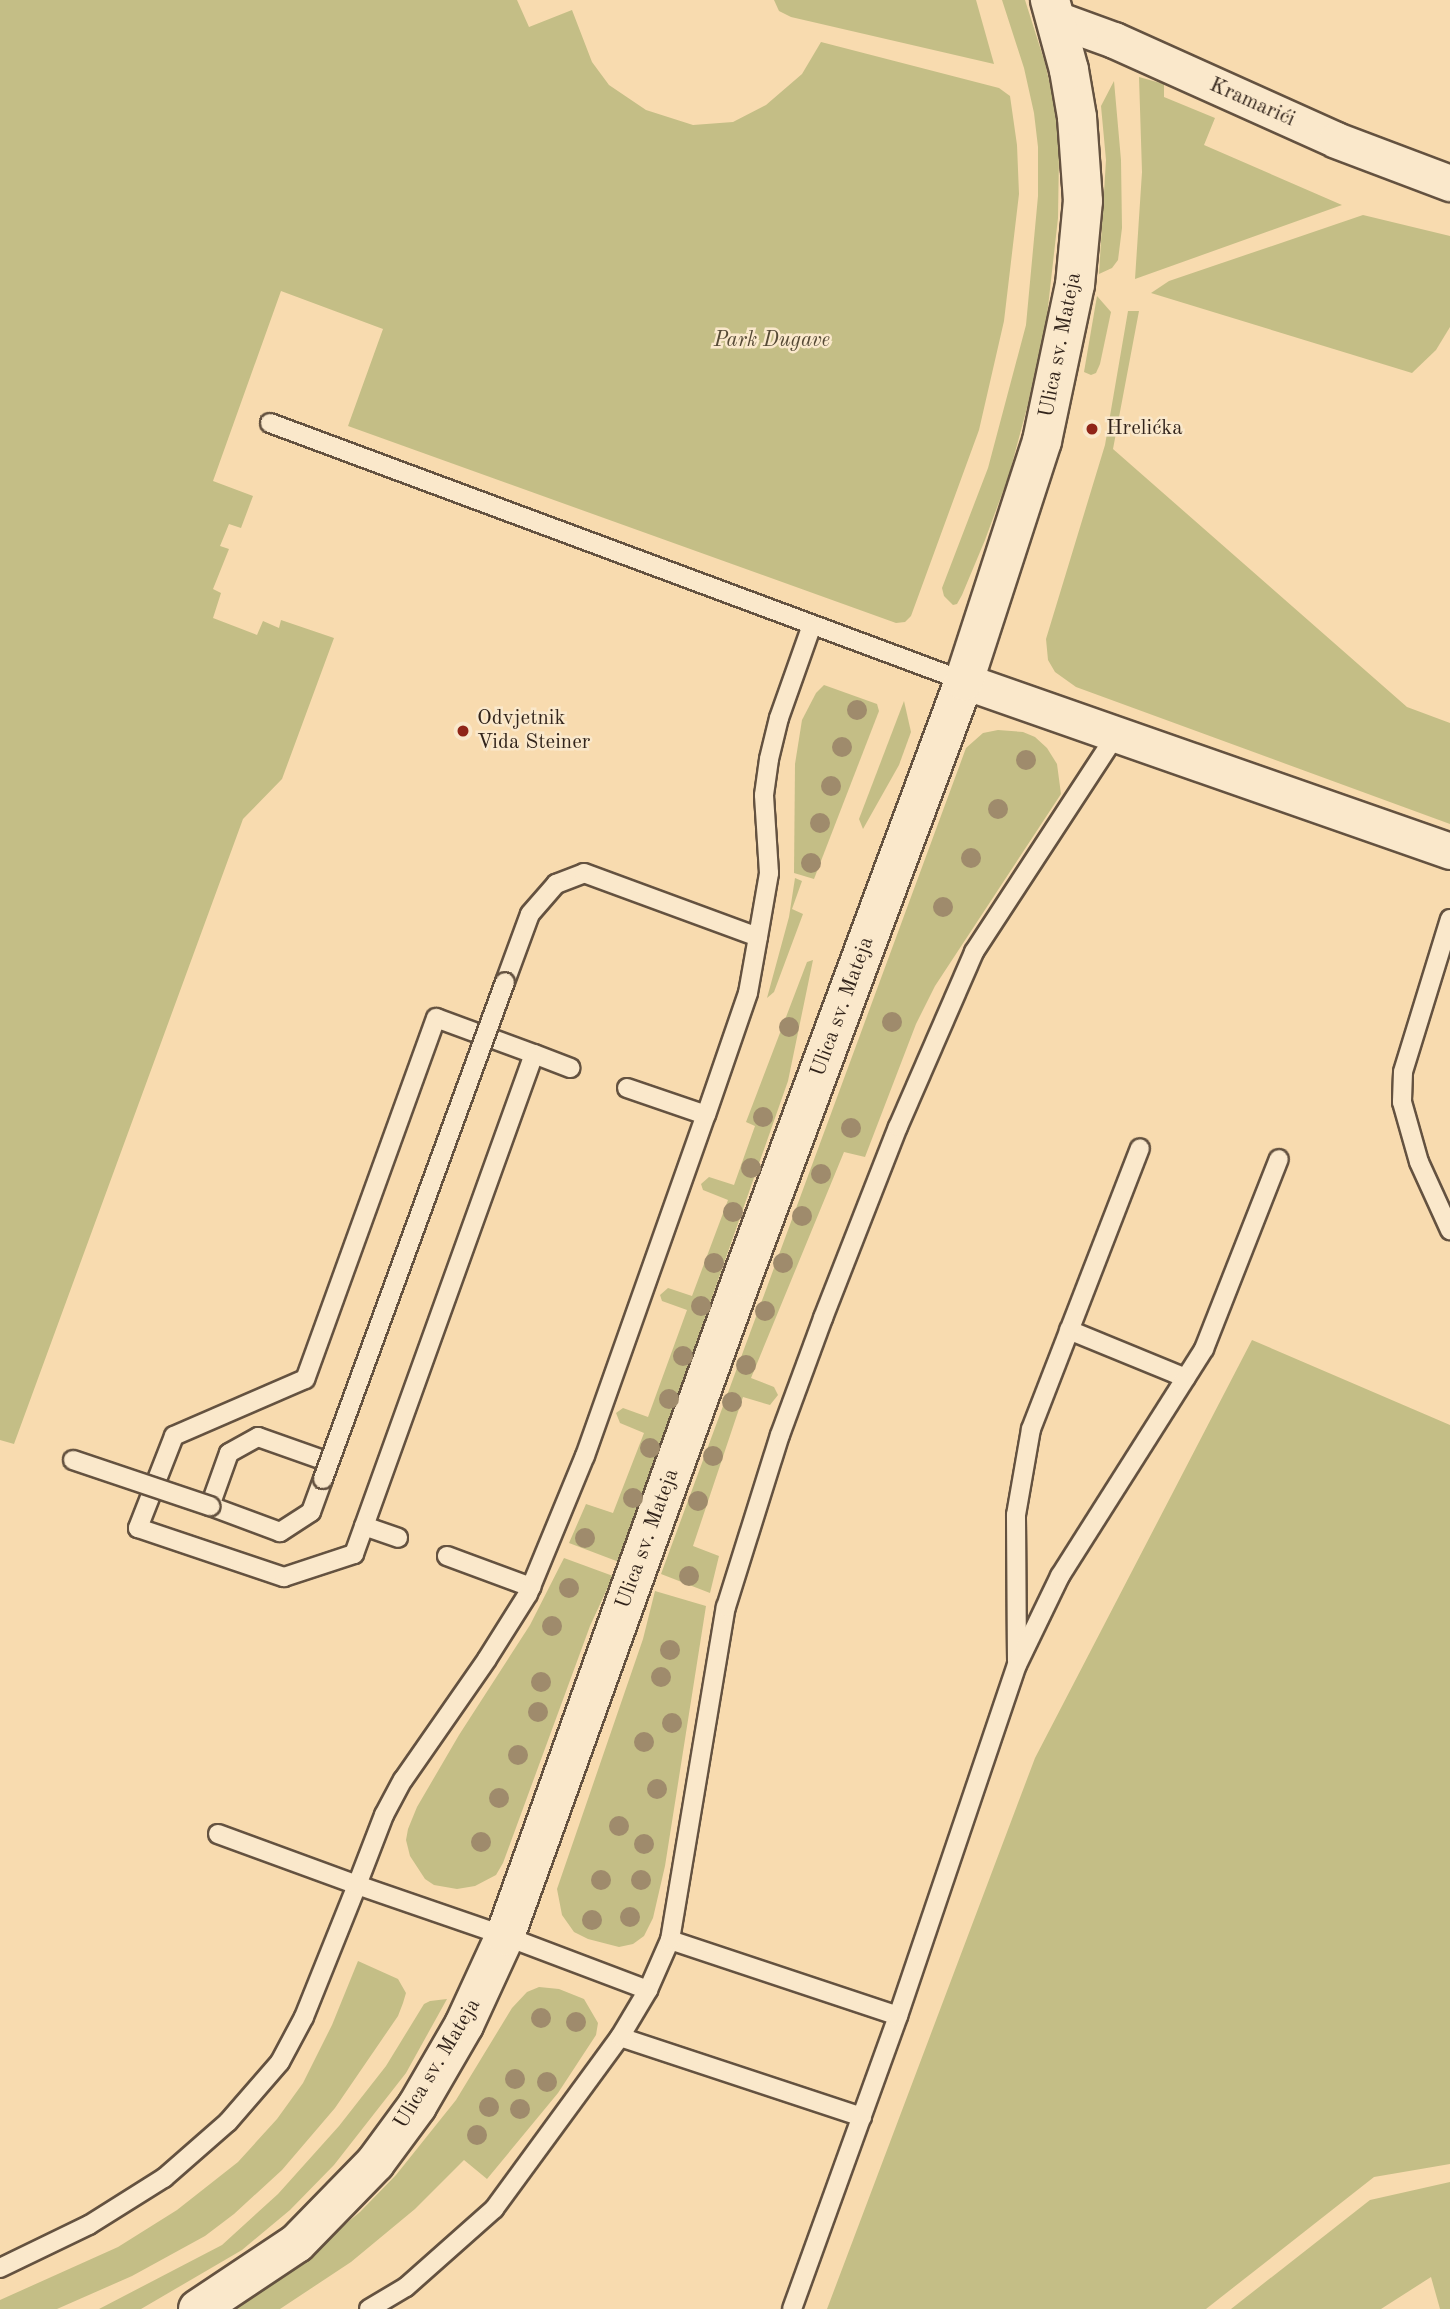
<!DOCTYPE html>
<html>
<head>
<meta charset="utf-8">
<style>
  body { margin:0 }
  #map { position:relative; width:1450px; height:2309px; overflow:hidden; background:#f8dbaf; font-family:"Old Standard TT",serif }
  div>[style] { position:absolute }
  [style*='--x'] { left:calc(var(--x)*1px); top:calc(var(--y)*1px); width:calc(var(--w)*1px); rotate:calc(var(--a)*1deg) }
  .green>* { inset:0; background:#c4be86 }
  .roads { filter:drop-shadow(2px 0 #645240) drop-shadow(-2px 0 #645240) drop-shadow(0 2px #645240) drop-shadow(0 -2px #645240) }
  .service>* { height:18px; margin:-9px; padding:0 9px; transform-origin:9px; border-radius:9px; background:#fae8cb }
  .minor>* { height:35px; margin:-17.5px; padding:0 17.5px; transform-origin:17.5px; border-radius:17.5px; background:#fae8cb }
  .tertiary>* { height:38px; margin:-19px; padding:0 19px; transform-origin:19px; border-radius:19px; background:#fae8cb }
  .bridges { filter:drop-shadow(2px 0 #645240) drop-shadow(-2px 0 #645240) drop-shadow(0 2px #645240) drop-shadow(0 -2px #645240) }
  .service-bridge>* { height:18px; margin:-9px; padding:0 9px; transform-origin:9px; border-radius:9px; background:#fae8cb }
  .trees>* { width:20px; height:20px; margin:-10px; border-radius:50%; background:#9f8b6c }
  .dots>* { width:19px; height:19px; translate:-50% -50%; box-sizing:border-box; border:4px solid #fae8cb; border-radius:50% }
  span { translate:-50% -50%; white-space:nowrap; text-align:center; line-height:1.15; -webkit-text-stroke:5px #fae8cb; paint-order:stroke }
  .street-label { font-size:21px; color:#32241b }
  .park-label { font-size:21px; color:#564a36; font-style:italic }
  .poi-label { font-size:21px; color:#32241b }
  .left { translate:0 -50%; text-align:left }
</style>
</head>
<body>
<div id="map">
  <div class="green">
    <div style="clip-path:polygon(0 0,517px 0,529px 27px,572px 10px,592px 62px,609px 85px,646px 110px,693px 125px,733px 122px,766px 105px,802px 74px,821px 42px,999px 88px,1010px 96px,1017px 145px,1019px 194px,1004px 321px,979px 430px,911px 616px,905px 622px,896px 623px,348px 426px,383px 329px,281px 291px,213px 481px,253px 496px,241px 528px,229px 524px,220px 546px,229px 549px,213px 589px,221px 593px,213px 618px,257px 635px,263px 621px,279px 628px,281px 620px,334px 638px,282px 779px,243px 819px,14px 1444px,0 1440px)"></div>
    <div style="clip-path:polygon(774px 0,976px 0,994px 64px,791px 17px,779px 11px)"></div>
    <div style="clip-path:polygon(1002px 0,1025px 0,1045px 63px,1055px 107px,1059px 155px,1058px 218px,1047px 316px,1028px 404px,1009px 475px,985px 540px,962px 595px,957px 604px,953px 605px,944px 596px,942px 588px,988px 468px,1026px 325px,1038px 196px,1038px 147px,1034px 113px,1024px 68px)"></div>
    <div style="clip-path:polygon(1139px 77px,1164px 84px,1164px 97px,1215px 118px,1204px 145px,1342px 205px,1135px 279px,1142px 172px)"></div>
    <div style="clip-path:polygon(1114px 81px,1121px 160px,1122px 228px,1118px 260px,1112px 268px,1099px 274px,1106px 160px,1101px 106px)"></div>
    <div style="clip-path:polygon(1363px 215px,1450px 236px,1450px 327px,1436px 350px,1412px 373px,1151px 293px,1169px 281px)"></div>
    <div style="clip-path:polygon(1097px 296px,1111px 312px,1100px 364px,1096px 373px,1091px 375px,1084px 372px)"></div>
    <div style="clip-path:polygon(1128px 311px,1139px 311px,1113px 449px,1407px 707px,1450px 723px,1450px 824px,1076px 687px,1055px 672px,1048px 660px,1046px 639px,1105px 445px)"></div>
    <div style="clip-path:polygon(824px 685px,877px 704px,879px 711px,814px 879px,794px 873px,795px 764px,802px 720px,816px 693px)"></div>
    <div style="clip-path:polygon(904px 701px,911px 732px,899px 765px,863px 829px,859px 819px)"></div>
    <div style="clip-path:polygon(998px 730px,1023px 732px,1035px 737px,1047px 748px,1057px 764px,1061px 794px,935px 986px,916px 1024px,865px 1157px,844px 1152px,751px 1378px,774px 1387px,778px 1395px,770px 1405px,743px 1397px,693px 1546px,719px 1556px,710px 1593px,661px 1574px,966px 748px,983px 733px)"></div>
    <div style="clip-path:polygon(795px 878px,802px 881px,792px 909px,803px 914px,774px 992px,767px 998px,789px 917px)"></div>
    <div style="clip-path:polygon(813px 960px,788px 1081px,619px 1562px,569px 1543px,586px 1504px,613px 1513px,644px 1433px,620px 1423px,616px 1413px,623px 1408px,648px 1417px,687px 1310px,662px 1301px,660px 1295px,668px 1288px,692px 1296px,728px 1200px,703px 1190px,701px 1184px,709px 1177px,734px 1185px,755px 1126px,746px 1122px,807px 962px)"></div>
    <div style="clip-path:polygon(1252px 1340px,1450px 1425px,1450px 2164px,1374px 2177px,1206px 2309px,827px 2309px,1035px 1758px)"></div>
    <div style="clip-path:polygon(564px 1558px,613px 1576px,590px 1626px,503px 1863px,496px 1875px,475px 1886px,457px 1889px,434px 1885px,425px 1879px,410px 1856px,406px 1840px,408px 1829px,417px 1807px,459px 1735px,530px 1625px)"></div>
    <div style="clip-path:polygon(655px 1591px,706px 1606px,665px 1866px,653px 1918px,644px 1936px,633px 1944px,619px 1947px,588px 1939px,574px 1932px,562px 1915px,557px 1889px,643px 1639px)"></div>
    <div style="clip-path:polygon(358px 1961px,398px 1979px,406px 1993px,403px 2003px,398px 2016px,335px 2108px,282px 2170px,234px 2214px,205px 2236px,132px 2276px,57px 2309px,0 2309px,0 2300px,118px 2247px,177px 2210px,238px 2162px,277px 2119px,303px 2083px,332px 2025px)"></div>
    <div style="clip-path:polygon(539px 1987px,559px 1989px,584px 1999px,598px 2023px,596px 2035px,558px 2093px,487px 2179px,464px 2160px,415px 2209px,351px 2262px,280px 2309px,230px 2309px,313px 2251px,360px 2212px,396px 2175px,456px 2100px,512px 2008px,527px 1992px)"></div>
    <div style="clip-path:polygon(447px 1999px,406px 2073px,334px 2165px,290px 2210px,242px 2250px,141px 2309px,99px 2309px,222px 2245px,278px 2194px,339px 2126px,386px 2066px,424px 2004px,430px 2001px)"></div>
    <div style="clip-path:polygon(1450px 2182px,1450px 2309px,1440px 2309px,1431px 2277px,1381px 2309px,1231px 2309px,1370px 2200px)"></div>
  </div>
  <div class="roads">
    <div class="service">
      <div style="--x:270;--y:423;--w:740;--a:20.39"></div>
      <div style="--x:1450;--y:919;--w:160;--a:107.1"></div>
      <div style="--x:1403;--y:1072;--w:30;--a:92"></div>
      <div style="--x:1402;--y:1102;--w:62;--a:74.2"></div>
      <div style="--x:1419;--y:1162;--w:75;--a:65.5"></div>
      <div style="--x:505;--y:982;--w:72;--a:-69.8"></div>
      <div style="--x:530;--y:914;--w:40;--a:-49"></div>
      <div style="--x:556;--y:884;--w:30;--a:-21"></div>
      <div style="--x:584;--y:873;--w:185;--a:20.2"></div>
      <div style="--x:758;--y:937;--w:65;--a:-80.2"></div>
      <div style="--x:769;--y:873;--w:78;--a:-93.7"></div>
      <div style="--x:764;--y:795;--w:36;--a:-82"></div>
      <div style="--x:769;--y:759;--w:42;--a:-76.3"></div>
      <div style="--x:779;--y:718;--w:99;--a:-70.5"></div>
      <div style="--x:534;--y:1054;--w:104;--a:-159.8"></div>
      <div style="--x:436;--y:1018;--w:384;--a:109.9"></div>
      <div style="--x:305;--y:1379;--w:143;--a:156.5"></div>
      <div style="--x:174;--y:1436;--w:99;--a:111.4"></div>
      <div style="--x:138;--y:1528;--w:154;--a:18.6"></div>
      <div style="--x:284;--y:1577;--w:74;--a:-18.2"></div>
      <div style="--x:354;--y:1554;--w:531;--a:-70.2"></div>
      <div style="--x:534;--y:1054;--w:39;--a:21"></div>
      <div style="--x:627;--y:1088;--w:83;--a:18.9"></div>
      <div style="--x:1069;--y:1330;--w:126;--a:22.3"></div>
      <div style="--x:323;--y:1479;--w:35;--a:110"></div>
      <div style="--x:311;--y:1512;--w:37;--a:147"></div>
      <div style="--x:280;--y:1532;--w:75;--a:-159.6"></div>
      <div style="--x:210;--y:1506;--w:56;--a:-70.3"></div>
      <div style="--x:229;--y:1453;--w:33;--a:-29"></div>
      <div style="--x:258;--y:1437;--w:75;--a:19.4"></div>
      <div style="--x:364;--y:1526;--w:36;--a:19"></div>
      <div style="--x:447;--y:1556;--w:90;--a:20.3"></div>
      <div style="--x:1017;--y:1661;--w:146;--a:-90.4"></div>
      <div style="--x:1016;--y:1515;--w:87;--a:-80.1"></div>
      <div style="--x:1031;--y:1429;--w:301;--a:-68.8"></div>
      <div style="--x:218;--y:1834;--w:148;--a:20.1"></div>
      <div style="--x:357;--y:1885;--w:75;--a:-68.9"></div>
      <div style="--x:384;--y:1815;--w:40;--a:-62"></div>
      <div style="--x:403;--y:1780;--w:147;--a:-55.2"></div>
      <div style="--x:487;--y:1659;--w:77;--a:-57.8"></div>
      <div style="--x:528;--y:1594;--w:149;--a:-67.6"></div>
      <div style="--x:585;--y:1456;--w:362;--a:-70.5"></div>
      <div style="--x:706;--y:1115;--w:129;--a:-71"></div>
      <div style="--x:748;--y:993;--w:57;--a:-79.9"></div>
      <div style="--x:670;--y:1940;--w:240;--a:18.4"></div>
      <div style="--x:620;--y:2037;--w:255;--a:18.3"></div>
      <div style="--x:0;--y:2268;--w:99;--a:-25.8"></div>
      <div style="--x:89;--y:2225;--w:89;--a:-32.1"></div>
      <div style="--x:164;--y:2178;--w:85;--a:-41.2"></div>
      <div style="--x:228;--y:2122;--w:79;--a:-49.1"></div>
      <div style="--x:280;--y:2062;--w:51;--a:-61.9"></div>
      <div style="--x:304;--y:2017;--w:142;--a:-68.1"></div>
      <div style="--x:357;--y:1885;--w:157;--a:19"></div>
      <div style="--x:505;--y:1936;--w:153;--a:20.7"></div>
      <div style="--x:648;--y:1990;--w:55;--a:-66.3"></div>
      <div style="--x:670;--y:1940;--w:338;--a:-80.5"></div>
      <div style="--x:726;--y:1607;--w:180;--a:-72.6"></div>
      <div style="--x:780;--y:1435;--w:125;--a:-69.8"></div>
      <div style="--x:823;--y:1318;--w:205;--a:-68.6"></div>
      <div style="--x:898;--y:1127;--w:191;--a:-66.5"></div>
      <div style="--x:974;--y:952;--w:263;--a:-56.8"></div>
      <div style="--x:369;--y:2309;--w:43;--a:-30.7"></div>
      <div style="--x:406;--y:2287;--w:118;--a:-41.6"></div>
      <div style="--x:494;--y:2209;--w:213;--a:-53.8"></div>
      <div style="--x:620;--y:2037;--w:55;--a:-59.2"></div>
      <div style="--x:792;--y:2309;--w:312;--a:-70.1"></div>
      <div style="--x:898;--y:2016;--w:371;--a:-71.3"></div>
      <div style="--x:1017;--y:1665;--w:99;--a:-64.2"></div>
      <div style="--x:1060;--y:1576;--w:269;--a:-57.6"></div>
      <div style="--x:1204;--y:1349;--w:204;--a:-68.5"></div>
    </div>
    <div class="minor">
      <div style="--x:1056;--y:19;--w:62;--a:19.9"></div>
      <div style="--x:1114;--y:40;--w:243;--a:24.2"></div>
      <div style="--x:1336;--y:140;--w:122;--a:20.7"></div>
      <div style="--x:964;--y:681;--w:515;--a:19.28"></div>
    </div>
    <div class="tertiary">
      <div style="--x:198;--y:2309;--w:119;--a:-33.7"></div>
      <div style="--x:297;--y:2243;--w:112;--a:-45.7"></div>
      <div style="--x:375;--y:2163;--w:71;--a:-53.6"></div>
      <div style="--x:417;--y:2106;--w:94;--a:-59.9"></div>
      <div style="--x:464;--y:2025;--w:98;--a:-65.3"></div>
      <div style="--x:505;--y:1936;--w:699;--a:-70.19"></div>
      <div style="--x:742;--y:1278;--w:637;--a:-69.6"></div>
      <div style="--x:964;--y:681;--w:252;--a:-72"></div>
      <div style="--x:1042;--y:441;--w:159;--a:-78.1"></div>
      <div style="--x:1075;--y:285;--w:84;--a:-84.6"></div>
      <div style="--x:1083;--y:201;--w:84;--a:-94.1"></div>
      <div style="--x:1077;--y:117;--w:48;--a:-99.7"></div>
      <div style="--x:1069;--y:70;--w:73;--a:-105.2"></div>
    </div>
  </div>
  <div class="bridges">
    <div class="service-bridge">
      <div style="--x:73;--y:1460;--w:145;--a:18.6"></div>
      <div style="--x:323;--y:1479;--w:529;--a:-69.89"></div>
    </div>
  </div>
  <div class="trees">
    <div style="left:857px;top:710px"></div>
    <div style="left:842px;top:747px"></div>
    <div style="left:1026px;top:760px"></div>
    <div style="left:831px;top:786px"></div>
    <div style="left:998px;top:809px"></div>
    <div style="left:820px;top:823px"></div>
    <div style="left:971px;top:858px"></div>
    <div style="left:811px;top:863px"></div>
    <div style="left:943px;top:907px"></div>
    <div style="left:892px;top:1022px"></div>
    <div style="left:789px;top:1027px"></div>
    <div style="left:763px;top:1117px"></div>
    <div style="left:851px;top:1128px"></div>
    <div style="left:751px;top:1168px"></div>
    <div style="left:821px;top:1174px"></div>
    <div style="left:733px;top:1212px"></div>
    <div style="left:802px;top:1216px"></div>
    <div style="left:714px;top:1263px"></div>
    <div style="left:783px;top:1263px"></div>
    <div style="left:701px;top:1306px"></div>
    <div style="left:765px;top:1311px"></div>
    <div style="left:683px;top:1356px"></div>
    <div style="left:746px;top:1365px"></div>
    <div style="left:669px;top:1399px"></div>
    <div style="left:732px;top:1402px"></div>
    <div style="left:650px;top:1448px"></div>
    <div style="left:713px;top:1456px"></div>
    <div style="left:633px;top:1498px"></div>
    <div style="left:698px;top:1501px"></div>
    <div style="left:585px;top:1538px"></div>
    <div style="left:689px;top:1576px"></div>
    <div style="left:569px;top:1588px"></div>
    <div style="left:552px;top:1626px"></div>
    <div style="left:670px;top:1650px"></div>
    <div style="left:661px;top:1677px"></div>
    <div style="left:541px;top:1682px"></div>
    <div style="left:538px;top:1712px"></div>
    <div style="left:672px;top:1723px"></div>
    <div style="left:644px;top:1742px"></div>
    <div style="left:518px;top:1755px"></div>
    <div style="left:657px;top:1789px"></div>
    <div style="left:499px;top:1798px"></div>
    <div style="left:619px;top:1826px"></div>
    <div style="left:481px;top:1842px"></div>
    <div style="left:644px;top:1844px"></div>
    <div style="left:601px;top:1880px"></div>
    <div style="left:641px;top:1880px"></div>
    <div style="left:630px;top:1917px"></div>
    <div style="left:592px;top:1920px"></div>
    <div style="left:541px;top:2018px"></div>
    <div style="left:576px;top:2022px"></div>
    <div style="left:515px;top:2079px"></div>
    <div style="left:547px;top:2082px"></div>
    <div style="left:489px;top:2107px"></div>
    <div style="left:520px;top:2109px"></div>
    <div style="left:477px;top:2135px"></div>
  </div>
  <div class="dots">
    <div style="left:1092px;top:429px;background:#8f2418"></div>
    <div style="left:463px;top:731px;background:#8f2418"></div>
  </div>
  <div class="street-label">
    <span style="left:1252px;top:103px;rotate:24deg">Kramarići</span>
    <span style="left:1061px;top:345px;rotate:-79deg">Ulica sv. Mateja</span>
    <span style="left:843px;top:1007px;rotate:-70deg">Ulica sv. Mateja</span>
    <span style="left:648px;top:1539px;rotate:-70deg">Ulica sv. Mateja</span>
    <span style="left:438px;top:2064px;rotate:-59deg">Ulica sv. Mateja</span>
  </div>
  <div class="park-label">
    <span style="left:772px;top:341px">Park Dugave</span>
  </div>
  <div class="poi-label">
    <span class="left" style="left:1106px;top:429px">Hrelićka</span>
    <span class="left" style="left:477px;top:731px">Odvjetnik<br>Vida Steiner</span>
  </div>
</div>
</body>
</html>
